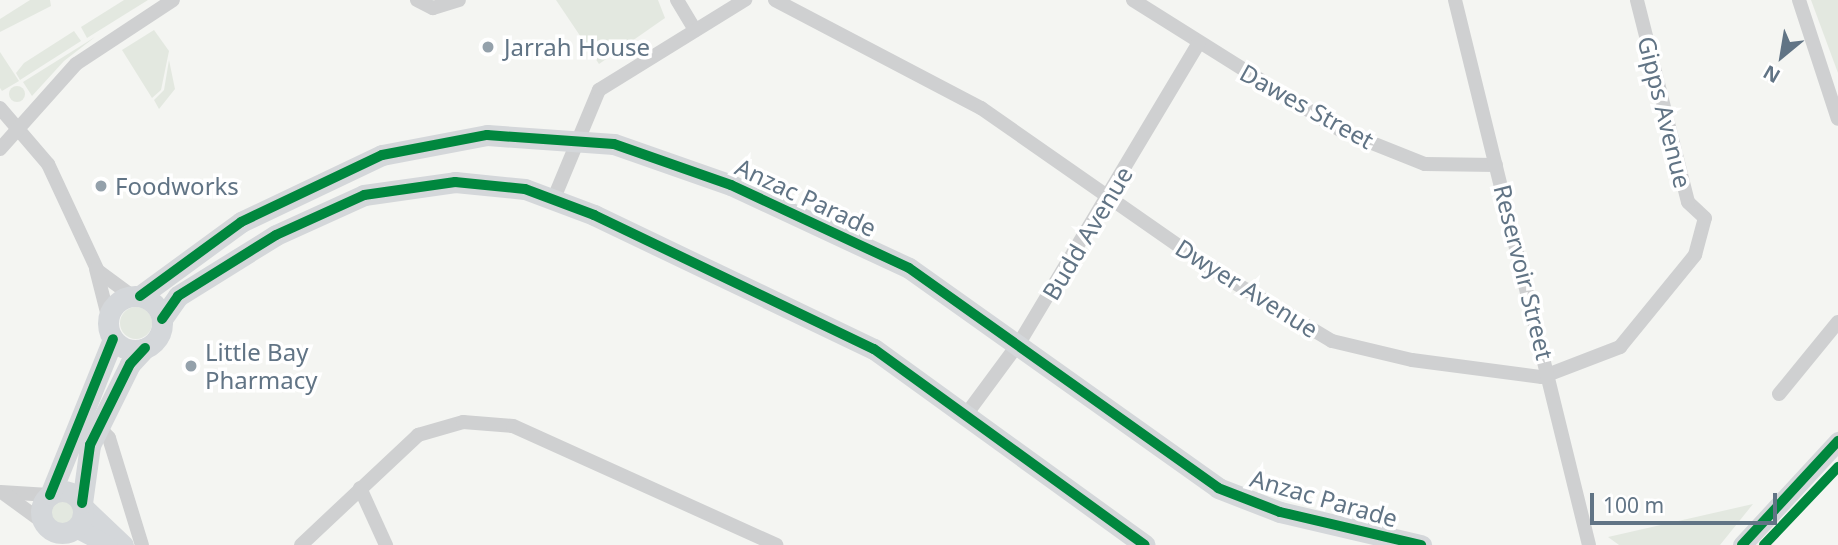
<!DOCTYPE html>
<html>
<head>
<meta charset="utf-8">
<style>
  body { margin:0 }
  #map { position:relative; width:1838px; height:545px; overflow:hidden; background:#f4f5f2; font-family:"Noto Sans",sans-serif }
  div>[style] { position:absolute }
  [style*='--x'] { left:calc(var(--x)*1px); top:calc(var(--y)*1px); width:calc(var(--w)*1px); rotate:calc(var(--a)*1deg) }
  .green>* { inset:0; background:#e3e8e0 }
  .round { border-radius:50% }
  .street>* { height:14px; margin:-7px; padding:0 7px; transform-origin:7px; border-radius:7px; background:#cfd0d1 }
  .secondary>* { height:19px; margin:-9.5px; padding:0 9.5px; transform-origin:9.5px; border-radius:9.5px; background:#d4d7da }
  .primary>* { height:21px; margin:-10.5px; padding:0 10.5px; transform-origin:10.5px; border-radius:10.5px; background:#d4d7da }
  .primary>.ring { margin:-10.5px; padding:0; box-sizing:content-box; background:none; border:21px solid #d4d7da; border-radius:50% }
  .cycleway>* { height:10px; margin:-5px; padding:0 5px; transform-origin:5px; border-radius:5px; background:#00873e }
  .dots>* { width:19px; height:19px; translate:-50% -50%; box-sizing:border-box; border:4px solid #fff; border-radius:50% }
  span { translate:-50% -50%; white-space:nowrap; text-align:center; line-height:1.15; -webkit-text-stroke:7px #fff; paint-order:stroke }
  .poi-label { font-size:24px; color:#617485 }
  .left { translate:0 -50%; text-align:left }
  .street-label { font-size:24px; color:#617485 }
  .north { position:absolute; left:1747px; top:21px; width:70px; height:70px; -webkit-text-stroke:5px #fff; paint-order:stroke; rotate:210deg; font-size:19px; font-weight:700; line-height:28px; text-align:center; color:#617485 }
  .north::after { content:''; display:block; margin:auto; width:24px; height:32px; background:#617485; clip-path:polygon(50% 0,100% 100%,50% 72%,0 100%) }
  .scale { position:absolute; left:1590px; top:493px; width:187px; height:32px; box-sizing:border-box; border:4px solid #617485; border-top:0; padding-left:9px; font-size:21px; line-height:24px; white-space:nowrap; color:#617485; -webkit-text-stroke:5px #fff; paint-order:stroke }
</style>
</head>
<body>
<div id="map">
  <div class="green">
    <div style="clip-path:polygon(30px 0,50px 0,51px 6px,0 32px,0 19px)"></div>
    <div style="clip-path:polygon(124px 0,148px 0,87px 38px,81px 27px)"></div>
    <div style="clip-path:polygon(556px 0,658px 0,665px 18px,599px 64px)"></div>
    <div style="clip-path:polygon(1811px 0,1838px 0,1838px 73px)"></div>
    <div style="clip-path:polygon(154px 30px,169px 51px,161px 90px,152px 98px,122px 50px)"></div>
    <div style="clip-path:polygon(74px 31px,81px 41px,20px 80px,16px 73px,24px 63px)"></div>
    <div style="clip-path:polygon(95px 37px,64px 61px,32px 96px,23px 82px)"></div>
    <div style="clip-path:polygon(0 52px,19px 81px,2px 91px,0 88px)"></div>
    <div style="clip-path:polygon(169px 60px,175px 89px,159px 109px,154px 100px,164px 90px)"></div>
    <div class="round" style="left:9px;top:86px;width:16px;height:16px"></div>
    <div class="round" style="left:120px;top:307px;width:32px;height:32px"></div>
    <div class="round" style="left:46px;top:496px;width:32px;height:32px"></div>
    <div style="clip-path:polygon(1753px 504px,1720px 545px,1619px 545px,1608px 537px)"></div>
  </div>
  <div class="street">
    <div style="--x:417;--y:0;--w:18;--a:27"></div>
    <div style="--x:433;--y:8;--w:27;--a:-17"></div>
    <div style="--x:677;--y:0;--w:35;--a:59"></div>
    <div style="--x:775;--y:0;--w:233;--a:27.7"></div>
    <div style="--x:981;--y:108;--w:279;--a:34.9"></div>
    <div style="--x:1210;--y:268;--w:142;--a:30.9"></div>
    <div style="--x:1332;--y:341;--w:82;--a:13.4"></div>
    <div style="--x:1412;--y:360;--w:131;--a:7.5"></div>
    <div style="--x:1542;--y:377;--w:84;--a:-21"></div>
    <div style="--x:1620;--y:347;--w:119;--a:-50.8"></div>
    <div style="--x:1695;--y:255;--w:38;--a:-75"></div>
    <div style="--x:1705;--y:218;--w:23;--a:-137"></div>
    <div style="--x:1688;--y:202;--w:208;--a:-104.2"></div>
    <div style="--x:1133;--y:0;--w:247;--a:32.1"></div>
    <div style="--x:1342;--y:131;--w:89;--a:21.7"></div>
    <div style="--x:1425;--y:164;--w:71;--a:0.8"></div>
    <div style="--x:1455;--y:0;--w:561;--a:76.19"></div>
    <div style="--x:1799;--y:0;--w:125;--a:71.9"></div>
    <div style="--x:0;--y:108;--w:74;--a:49.4"></div>
    <div style="--x:48;--y:164;--w:118;--a:65"></div>
    <div style="--x:98;--y:271;--w:42;--a:36.3"></div>
    <div style="--x:0;--y:149;--w:114;--a:-48.2"></div>
    <div style="--x:76;--y:64;--w:116;--a:-33.4"></div>
    <div style="--x:554;--y:198;--w:117;--a:-67.4"></div>
    <div style="--x:599;--y:90;--w:172;--a:-31.7"></div>
    <div style="--x:96;--y:269;--w:49;--a:75.7"></div>
    <div style="--x:1779;--y:394;--w:93;--a:-50.7"></div>
    <div style="--x:965;--y:416;--w:94;--a:-53.6"></div>
    <div style="--x:1021;--y:340;--w:346;--a:-59.1"></div>
    <div style="--x:98;--y:426;--w:16;--a:47"></div>
    <div style="--x:109;--y:438;--w:112;--a:72.9"></div>
    <div style="--x:360;--y:488;--w:63;--a:65.5"></div>
    <div style="--x:1;--y:492;--w:48;--a:3.6"></div>
    <div style="--x:3;--y:493;--w:54;--a:36"></div>
    <div style="--x:301;--y:545;--w:161;--a:-43.2"></div>
    <div style="--x:418;--y:435;--w:47;--a:-16.1"></div>
    <div style="--x:463;--y:422;--w:50;--a:4.6"></div>
    <div style="--x:513;--y:426;--w:289;--a:24.3"></div>
  </div>
  <div class="secondary">
    <div style="--x:82;--y:505;--w:58;--a:43.6"></div>
    <div style="--x:76;--y:528;--w:36;--a:28"></div>
    <div style="--x:1742;--y:545;--w:142;--a:-47.3"></div>
  </div>
  <div class="primary">
    <div class="ring" style="left:108px;top:296px;width:33px;height:33px"></div>
    <div style="--x:140;--y:296;--w:125;--a:-36.2"></div>
    <div style="--x:241;--y:222;--w:156;--a:-25.4"></div>
    <div style="--x:382;--y:155;--w:107;--a:-10.8"></div>
    <div style="--x:487;--y:135;--w:127;--a:4.1"></div>
    <div style="--x:614;--y:144;--w:124;--a:19.3"></div>
    <div style="--x:731;--y:185;--w:196;--a:25"></div>
    <div style="--x:909;--y:268;--w:379;--a:35.4"></div>
    <div style="--x:1218;--y:488;--w:66;--a:21.2"></div>
    <div style="--x:1280;--y:512;--w:145;--a:13.2"></div>
    <div style="--x:162;--y:319;--w:28;--a:-55"></div>
    <div style="--x:178;--y:296;--w:115;--a:-31.9"></div>
    <div style="--x:276;--y:235;--w:97;--a:-24.4"></div>
    <div style="--x:364;--y:195;--w:92;--a:-8.1"></div>
    <div style="--x:455;--y:182;--w:70;--a:5.7"></div>
    <div style="--x:525;--y:189;--w:74;--a:20.6"></div>
    <div style="--x:594;--y:215;--w:310;--a:25.6"></div>
    <div style="--x:874;--y:349;--w:334;--a:35.9"></div>
    <div class="ring" style="left:41px;top:491px;width:21px;height:21px"></div>
    <div style="--x:50;--y:495;--w:168;--a:-68"></div>
    <div style="--x:82;--y:503;--w:59;--a:-82.1"></div>
    <div style="--x:90;--y:445;--w:90;--a:-63.7"></div>
    <div style="--x:130;--y:364;--w:22;--a:-47"></div>
  </div>
  <div class="cycleway">
    <div style="--x:140;--y:296;--w:125;--a:-36.2"></div>
    <div style="--x:241;--y:222;--w:156;--a:-25.4"></div>
    <div style="--x:382;--y:155;--w:107;--a:-10.8"></div>
    <div style="--x:487;--y:135;--w:127;--a:4.1"></div>
    <div style="--x:614;--y:144;--w:124;--a:19.3"></div>
    <div style="--x:731;--y:185;--w:196;--a:25"></div>
    <div style="--x:909;--y:268;--w:379;--a:35.4"></div>
    <div style="--x:1218;--y:488;--w:66;--a:21.2"></div>
    <div style="--x:1280;--y:512;--w:145;--a:13.2"></div>
    <div style="--x:162;--y:319;--w:28;--a:-55"></div>
    <div style="--x:178;--y:296;--w:115;--a:-31.9"></div>
    <div style="--x:276;--y:235;--w:97;--a:-24.4"></div>
    <div style="--x:364;--y:195;--w:92;--a:-8.1"></div>
    <div style="--x:455;--y:182;--w:70;--a:5.7"></div>
    <div style="--x:525;--y:189;--w:74;--a:20.6"></div>
    <div style="--x:594;--y:215;--w:310;--a:25.6"></div>
    <div style="--x:874;--y:349;--w:334;--a:35.9"></div>
    <div style="--x:50;--y:495;--w:168;--a:-68"></div>
    <div style="--x:82;--y:503;--w:59;--a:-82.1"></div>
    <div style="--x:90;--y:445;--w:90;--a:-63.7"></div>
    <div style="--x:130;--y:364;--w:22;--a:-47"></div>
    <div style="--x:1742;--y:545;--w:142;--a:-47.3"></div>
    <div style="--x:1764;--y:545;--w:108;--a:-46.5"></div>
  </div>
  <div class="dots">
    <div style="left:488px;top:47px;background:#94a1ab"></div>
    <div style="left:101px;top:186px;background:#94a1ab"></div>
    <div style="left:191px;top:366px;background:#94a1ab"></div>
  </div>
  <div class="poi-label">
    <span class="left" style="left:504px;top:47px">Jarrah House</span>
    <span class="left" style="left:115px;top:186px">Foodworks</span>
    <span class="left" style="left:205px;top:366px">Little Bay<br>Pharmacy</span>
  </div>
  <div class="street-label">
    <span style="left:1307px;top:106px;rotate:29deg">Dawes Street</span>
    <span style="left:1665px;top:112px;rotate:76deg">Gipps Avenue</span>
    <span style="left:806px;top:197px;rotate:25deg">Anzac Parade</span>
    <span style="left:1087px;top:233px;rotate:-59deg">Budd Avenue</span>
    <span style="left:1524px;top:272px;rotate:76deg">Reservoir Street</span>
    <span style="left:1247px;top:288px;rotate:32deg">Dwyer Avenue</span>
    <span style="left:1324px;top:498px;rotate:16deg">Anzac Parade</span>
  </div>
  <div class="north">N</div>
  <div class="scale">100 m</div>
</div>
</body>
</html>
